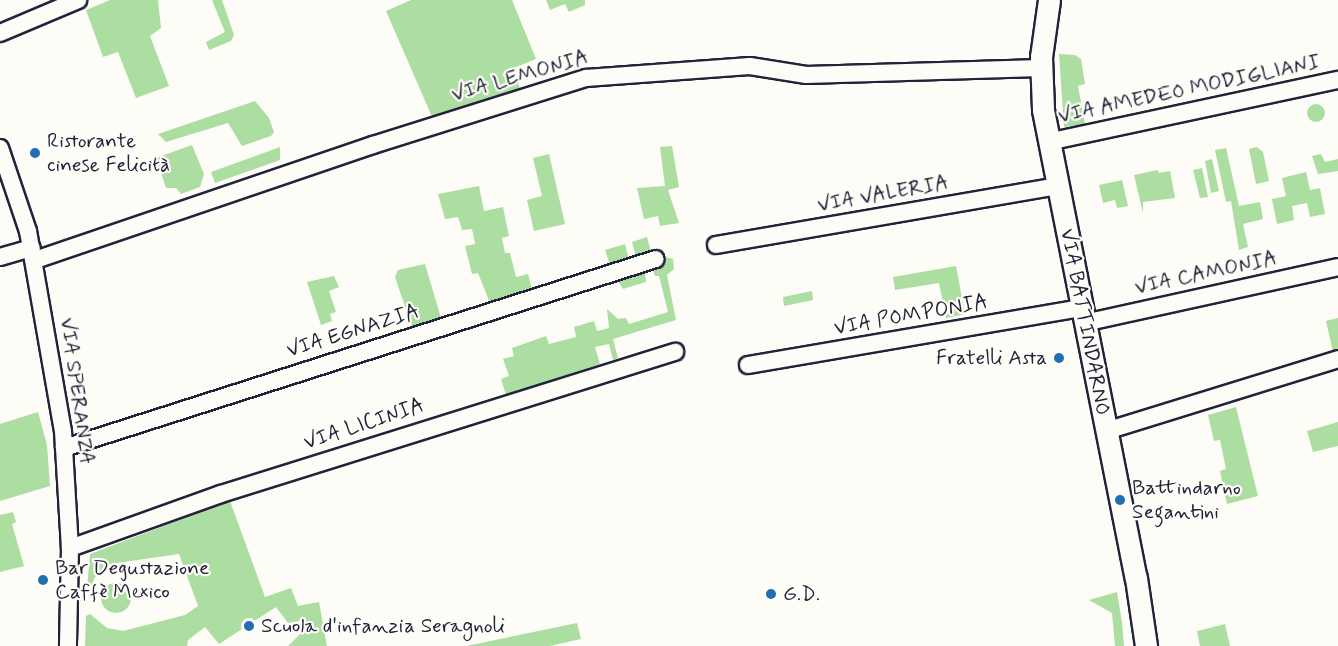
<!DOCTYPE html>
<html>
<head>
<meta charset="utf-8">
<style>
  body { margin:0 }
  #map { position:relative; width:1338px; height:646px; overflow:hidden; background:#fdfcf7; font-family:Mynerve,sans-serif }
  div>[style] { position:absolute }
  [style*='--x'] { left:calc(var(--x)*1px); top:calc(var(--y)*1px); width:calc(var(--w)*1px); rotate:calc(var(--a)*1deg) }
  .green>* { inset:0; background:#abdea0 }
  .round { border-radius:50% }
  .roads { filter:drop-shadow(2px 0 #22223b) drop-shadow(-2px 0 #22223b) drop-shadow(0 2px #22223b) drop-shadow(0 -2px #22223b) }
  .minor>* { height:16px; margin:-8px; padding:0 8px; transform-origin:8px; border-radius:8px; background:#fdfcf7 }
  .tertiary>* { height:21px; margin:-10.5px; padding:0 10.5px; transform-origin:10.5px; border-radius:10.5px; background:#fdfcf7 }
  .dots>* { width:16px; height:16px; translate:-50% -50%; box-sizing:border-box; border:3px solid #fdfcf7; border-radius:50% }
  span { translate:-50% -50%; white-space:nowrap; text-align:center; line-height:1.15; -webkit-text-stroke:4.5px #fdfcf7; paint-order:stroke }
  .street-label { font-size:21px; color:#22223b }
  .poi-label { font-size:21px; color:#22223b }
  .left { translate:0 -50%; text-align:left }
  .right { translate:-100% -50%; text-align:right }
</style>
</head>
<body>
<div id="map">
  <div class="green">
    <div style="clip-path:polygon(110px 0,158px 0,161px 28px,150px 36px,169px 86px,136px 98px,118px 52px,103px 57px,86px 10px)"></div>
    <div style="clip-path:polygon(212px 0,222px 0,234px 35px,231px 41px,209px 50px,206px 42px,225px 32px)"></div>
    <div style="clip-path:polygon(411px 0,512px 0,536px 59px,514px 68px,520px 89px,433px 119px,386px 11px)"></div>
    <div style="clip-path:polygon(546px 0,585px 0,585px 5px,569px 12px,565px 4px,550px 10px)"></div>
    <div style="clip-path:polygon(1059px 54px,1075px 55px,1081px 59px,1085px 84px,1078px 86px,1085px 124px,1064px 127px)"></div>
    <div style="clip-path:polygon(255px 101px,269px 118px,274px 132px,271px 136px,242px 146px,228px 123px,166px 142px,158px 134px)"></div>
    <div class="round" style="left:1307px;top:104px;width:18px;height:18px"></div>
    <div style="clip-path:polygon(192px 145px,204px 174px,200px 187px,181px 194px,176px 188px,166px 188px,156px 158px)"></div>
    <div style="clip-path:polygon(672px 146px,679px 187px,668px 190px,679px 223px,660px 226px,658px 216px,644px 219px,637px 188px,665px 186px,660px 147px)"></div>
    <div style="clip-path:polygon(280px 147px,280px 160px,215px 183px,211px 172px)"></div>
    <div style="clip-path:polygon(1257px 147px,1263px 152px,1269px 181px,1256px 184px,1249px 149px)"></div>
    <div style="clip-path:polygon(1226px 148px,1239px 206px,1260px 202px,1263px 219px,1243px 224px,1248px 247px,1239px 250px,1231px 201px,1226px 202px,1215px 150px)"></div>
    <div style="clip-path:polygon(549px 154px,565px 224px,534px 231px,527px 200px,542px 196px,533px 158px)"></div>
    <div style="clip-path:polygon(1321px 154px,1325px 162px,1338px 159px,1338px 171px,1318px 174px,1312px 156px)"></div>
    <div style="clip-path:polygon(1212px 159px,1219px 191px,1211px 193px,1205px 161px)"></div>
    <div style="clip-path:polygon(1202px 168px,1208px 197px,1200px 198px,1193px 170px)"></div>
    <div style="clip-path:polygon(1158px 170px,1159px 173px,1170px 171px,1175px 198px,1143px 202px,1143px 213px,1134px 175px)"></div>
    <div style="clip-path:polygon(1306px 172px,1310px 190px,1320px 188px,1325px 214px,1310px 217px,1307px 203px,1292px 206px,1294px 220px,1277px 224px,1272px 199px,1286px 196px,1282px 178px)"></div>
    <div style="clip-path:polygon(1122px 180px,1128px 206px,1117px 208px,1115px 200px,1103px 203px,1099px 185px)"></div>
    <div style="clip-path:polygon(479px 186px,484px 211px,503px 207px,509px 236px,502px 238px,505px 253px,510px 253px,516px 277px,528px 274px,532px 290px,490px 303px,478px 273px,472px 274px,465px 246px,475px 244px,472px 229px,462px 230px,458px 217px,445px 219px,438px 194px)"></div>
    <div style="clip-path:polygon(647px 237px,651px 252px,636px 257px,632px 242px)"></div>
    <div style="clip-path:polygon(625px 244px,629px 259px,610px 265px,605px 250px)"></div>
    <div style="clip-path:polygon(666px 257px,673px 259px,674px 269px,667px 275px,676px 320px,613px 339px,618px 358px,613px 360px,609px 344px,595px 347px,600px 364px,506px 395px,501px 379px,509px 376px,503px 359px,514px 356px,512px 348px,546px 336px,549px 344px,576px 337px,574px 327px,594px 321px,597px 331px,609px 328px,607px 309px,618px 319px,626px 318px,629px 324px,668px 312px,659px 276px,655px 276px,653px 270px,665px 266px)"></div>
    <div style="clip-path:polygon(425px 264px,441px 318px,412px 327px,395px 277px,398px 270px)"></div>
    <div style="clip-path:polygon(956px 266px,965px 314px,946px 318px,939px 283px,895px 290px,893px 277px)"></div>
    <div style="clip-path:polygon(645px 273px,646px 282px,623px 289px,618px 281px)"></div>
    <div style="clip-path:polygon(334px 276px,339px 287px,329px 291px,336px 312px,330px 314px,332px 321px,321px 325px,307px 282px)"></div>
    <div style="clip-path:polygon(812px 291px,813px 300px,784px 306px,783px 297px)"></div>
    <div style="clip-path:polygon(1338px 318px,1338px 350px,1333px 352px,1326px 321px)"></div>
    <div style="clip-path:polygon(1236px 407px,1258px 496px,1227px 504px,1220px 471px,1226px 469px,1220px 440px,1214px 441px,1208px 415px)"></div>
    <div style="clip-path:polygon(38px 412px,47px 445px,50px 486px,0 501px,0 424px)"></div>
    <div style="clip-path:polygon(1338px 422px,1338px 446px,1313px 452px,1307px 431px)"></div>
    <div style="clip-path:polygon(230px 501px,265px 597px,291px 588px,298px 606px,319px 602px,327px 646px,288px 646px,301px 633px,300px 621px,288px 623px,276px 607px,219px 644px,205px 627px,188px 640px,187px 646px,85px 646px,86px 616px,90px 614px,107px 628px,123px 631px,185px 615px,198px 606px,179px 554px,117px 563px,95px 577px,90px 589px,87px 588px,90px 554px)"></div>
    <div style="clip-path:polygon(13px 512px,16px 522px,12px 524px,24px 566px,0 572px,0 515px)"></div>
    <div class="round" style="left:101px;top:583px;width:30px;height:30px"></div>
    <div style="clip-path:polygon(1117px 592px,1122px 622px,1124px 646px,1115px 646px,1112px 613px,1089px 600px)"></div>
    <div style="clip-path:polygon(577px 623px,581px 639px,550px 646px,466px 646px)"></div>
    <div style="clip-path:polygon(1225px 624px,1230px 646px,1200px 646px,1197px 631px)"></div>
  </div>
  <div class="roads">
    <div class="minor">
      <div style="--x:0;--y:33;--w:85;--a:-22.9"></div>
      <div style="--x:1048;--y:142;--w:297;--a:-12.1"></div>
      <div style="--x:0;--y:148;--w:88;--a:71.4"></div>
      <div style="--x:28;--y:231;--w:203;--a:80.1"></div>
      <div style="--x:63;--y:431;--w:117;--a:86.6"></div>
      <div style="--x:70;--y:548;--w:98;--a:91.2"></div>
      <div style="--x:716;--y:245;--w:347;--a:-9.8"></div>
      <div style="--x:0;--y:257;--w:33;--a:-16"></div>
      <div style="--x:35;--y:260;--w:357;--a:-18.8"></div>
      <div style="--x:373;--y:145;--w:223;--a:-17.5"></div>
      <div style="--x:586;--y:78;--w:164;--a:-4.2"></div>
      <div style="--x:750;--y:66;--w:57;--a:9.1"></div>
      <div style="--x:806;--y:75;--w:235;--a:-1.7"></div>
      <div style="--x:1084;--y:323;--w:260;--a:-12.4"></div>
      <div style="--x:748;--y:365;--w:338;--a:-9.7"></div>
      <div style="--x:1106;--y:431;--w:243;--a:-17.2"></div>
      <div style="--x:64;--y:448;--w:621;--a:-17.71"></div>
      <div style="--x:70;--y:548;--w:160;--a:-19.7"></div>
      <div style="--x:221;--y:494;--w:476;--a:-17.4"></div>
    </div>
    <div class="tertiary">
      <div style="--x:1049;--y:0;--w:58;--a:98"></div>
      <div style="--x:1041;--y:57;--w:53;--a:87.8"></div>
      <div style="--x:1043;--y:110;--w:477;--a:78.8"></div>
      <div style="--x:1136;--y:578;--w:69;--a:81.6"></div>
    </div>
  </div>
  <div class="dots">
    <div style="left:35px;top:153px;background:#1f6fb2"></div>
    <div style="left:1059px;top:358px;background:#1f6fb2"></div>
    <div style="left:1120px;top:500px;background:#1f6fb2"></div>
    <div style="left:43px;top:580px;background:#1f6fb2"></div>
    <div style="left:771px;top:594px;background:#1f6fb2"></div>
    <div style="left:249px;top:626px;background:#1f6fb2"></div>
  </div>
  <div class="street-label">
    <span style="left:520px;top:76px;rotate:-16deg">VIA LEMONIA</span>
    <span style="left:1189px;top:89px;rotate:-12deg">VIA AMEDEO MODIGLIANI</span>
    <span style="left:883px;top:194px;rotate:-10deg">VIA VALERIA</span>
    <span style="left:1206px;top:273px;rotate:-12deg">VIA CAMONIA</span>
    <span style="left:911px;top:315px;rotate:-10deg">VIA POMPONIA</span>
    <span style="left:1085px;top:322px;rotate:79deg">VIA BATTINDARNO</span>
    <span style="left:353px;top:331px;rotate:-17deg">VIA EGNAZIA</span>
    <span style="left:77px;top:391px;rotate:82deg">VIA SPERANZA</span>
    <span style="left:364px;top:424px;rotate:-18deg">VIA LICINIA</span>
  </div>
  <div class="poi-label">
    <span class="left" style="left:47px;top:153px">Ristorante<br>cinese Felicità</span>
    <span class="right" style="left:1047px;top:358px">Fratelli Asta</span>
    <span class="left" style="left:1132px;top:500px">Battindarno<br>Segantini</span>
    <span class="left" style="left:55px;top:580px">Bar Degustazione<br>Caffè Mexico</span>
    <span class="left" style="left:783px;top:594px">G.D.</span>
    <span class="left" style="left:261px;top:626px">Scuola d'infanzia Seragnoli</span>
  </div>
</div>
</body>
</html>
